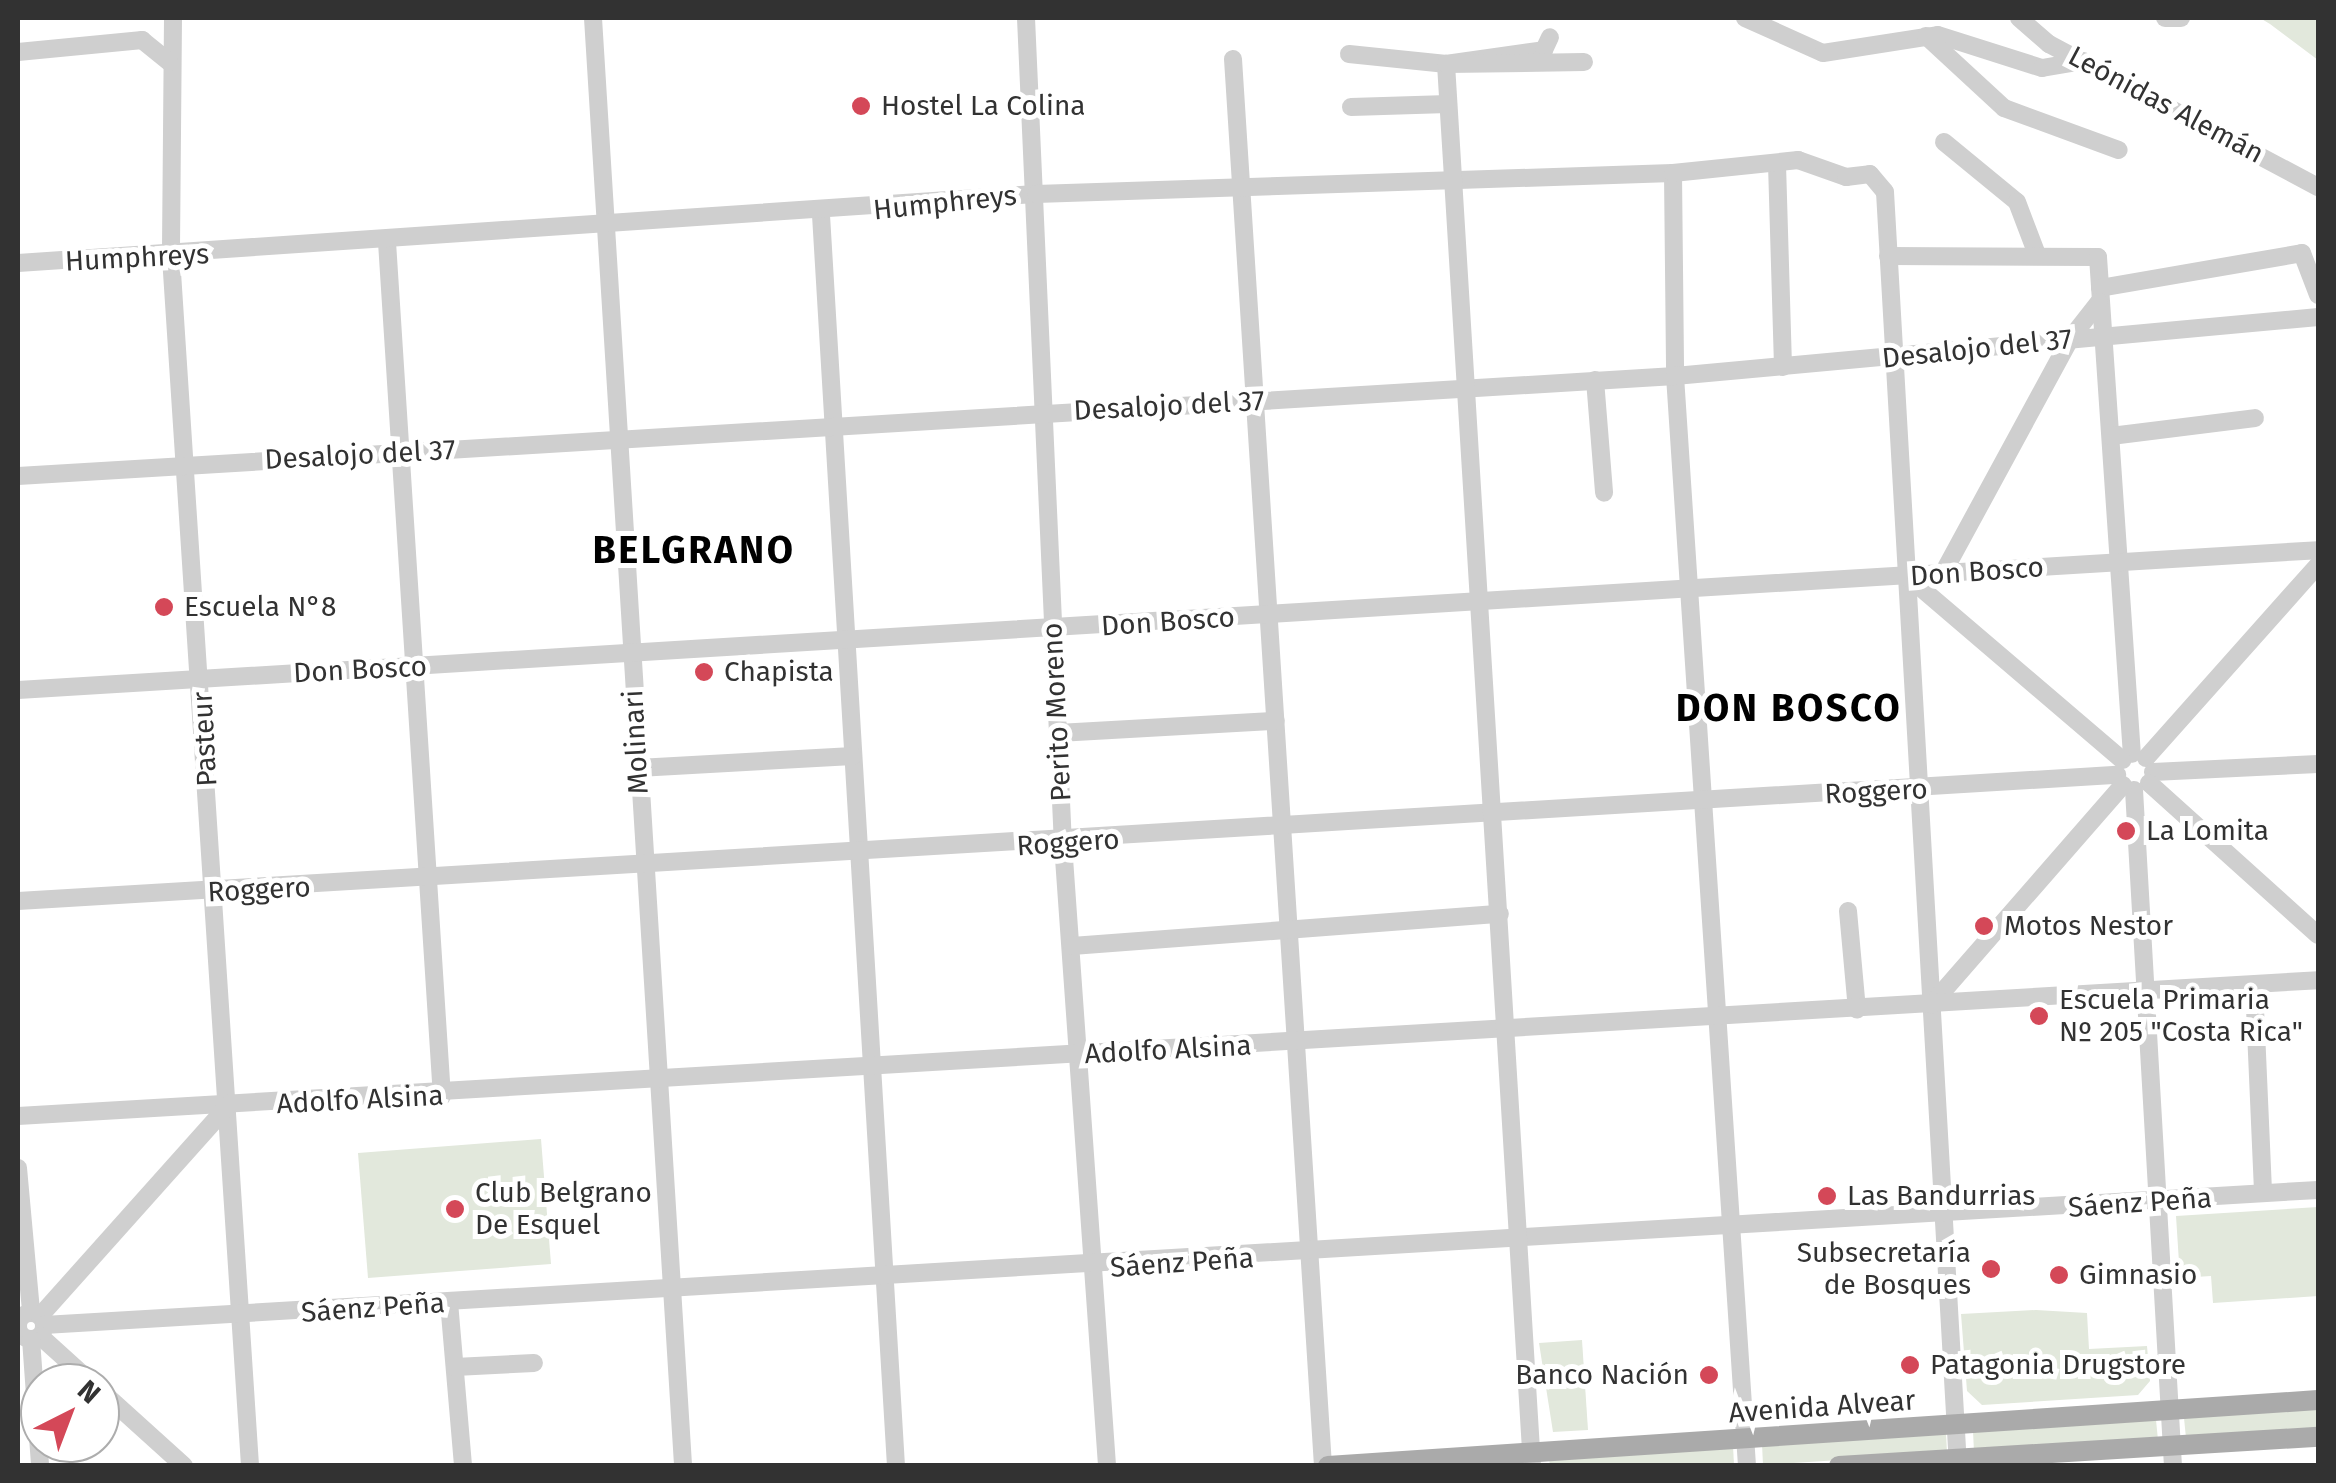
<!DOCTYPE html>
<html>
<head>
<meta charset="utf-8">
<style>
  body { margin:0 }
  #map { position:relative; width:2336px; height:1483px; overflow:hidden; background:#fff; font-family:"Fira Sans",sans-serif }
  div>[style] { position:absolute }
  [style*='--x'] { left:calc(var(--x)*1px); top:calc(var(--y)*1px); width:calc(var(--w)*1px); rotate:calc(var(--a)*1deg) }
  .green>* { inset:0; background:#e2e8dc }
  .minor>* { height:18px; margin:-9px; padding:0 9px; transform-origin:9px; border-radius:9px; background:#cfcfcf }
  .minor>.ring { margin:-9px; padding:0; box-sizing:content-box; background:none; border:18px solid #cfcfcf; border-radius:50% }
  .major>* { height:20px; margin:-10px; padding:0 10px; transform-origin:10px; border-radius:10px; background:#aaa }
  .dots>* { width:28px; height:28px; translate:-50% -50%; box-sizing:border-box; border:5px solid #fff; border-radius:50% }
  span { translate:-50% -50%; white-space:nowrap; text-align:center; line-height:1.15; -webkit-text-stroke:10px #fff; paint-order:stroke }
  .street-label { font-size:28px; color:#323232 }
  .poi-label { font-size:28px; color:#323232 }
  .left { translate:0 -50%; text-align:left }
  .right { translate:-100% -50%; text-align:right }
  .district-label { font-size:38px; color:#000; font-weight:700; letter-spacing:2.5px }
  .frame { position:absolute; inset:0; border:20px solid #323232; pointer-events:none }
  .north { position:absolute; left:20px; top:1363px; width:100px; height:100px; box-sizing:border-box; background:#fff; border:2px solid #adadad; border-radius:50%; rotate:42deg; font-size:28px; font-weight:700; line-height:40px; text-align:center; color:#323232 }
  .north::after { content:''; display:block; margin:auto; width:35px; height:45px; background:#d44858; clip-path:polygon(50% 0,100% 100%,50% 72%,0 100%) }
</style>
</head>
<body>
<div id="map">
  <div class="green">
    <div style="clip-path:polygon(2260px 18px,2318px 18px,2318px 60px,2270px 24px)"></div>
    <div style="clip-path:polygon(541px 1139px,551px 1264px,368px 1278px,358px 1153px)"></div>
    <div style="clip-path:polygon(2318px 1207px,2318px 1296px,2213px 1303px,2211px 1276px,2180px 1278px,2176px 1216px)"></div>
    <div style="clip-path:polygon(2036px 1310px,2087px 1313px,2089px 1349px,2147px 1346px,2150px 1381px,2138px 1395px,1982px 1405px,1967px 1391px,1961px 1314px)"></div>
    <div style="clip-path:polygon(1582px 1340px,1588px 1430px,1553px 1432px,1539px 1343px)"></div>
    <div style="clip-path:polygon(2318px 1409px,2318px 1430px,2186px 1438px,2184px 1418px)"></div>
    <div style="clip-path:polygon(2156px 1420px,2158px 1440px,1974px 1452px,1973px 1431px)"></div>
    <div style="clip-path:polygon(1946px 1433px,1947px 1453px,1763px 1465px,1762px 1444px)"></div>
    <div style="clip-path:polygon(1733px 1446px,1734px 1465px,1550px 1466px,1549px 1458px)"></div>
  </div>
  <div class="minor">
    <div style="--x:173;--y:18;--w:239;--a:90.5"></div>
    <div style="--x:171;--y:257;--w:1212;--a:86.26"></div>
    <div style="--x:593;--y:18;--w:1451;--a:86.44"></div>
    <div style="--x:1026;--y:18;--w:827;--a:87.44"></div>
    <div style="--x:1063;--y:844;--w:624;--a:85.95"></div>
    <div style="--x:1745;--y:18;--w:85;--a:24.2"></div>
    <div style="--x:1823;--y:53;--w:116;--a:-8.9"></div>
    <div style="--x:1938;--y:35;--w:109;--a:17.6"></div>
    <div style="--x:2042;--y:68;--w:42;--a:-9.7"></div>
    <div style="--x:2019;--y:18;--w:40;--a:41"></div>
    <div style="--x:2049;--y:44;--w:305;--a:28"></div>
    <div style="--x:2165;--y:18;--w:16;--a:0"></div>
    <div style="--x:1926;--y:36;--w:106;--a:42.7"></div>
    <div style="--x:2004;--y:108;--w:122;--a:20.1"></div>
    <div style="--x:18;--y:52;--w:125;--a:-5.5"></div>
    <div style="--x:142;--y:40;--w:35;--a:39"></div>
    <div style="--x:1349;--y:54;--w:98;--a:5.9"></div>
    <div style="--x:1446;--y:64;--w:99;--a:-8.1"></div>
    <div style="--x:1544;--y:50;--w:14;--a:-65"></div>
    <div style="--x:1233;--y:59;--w:1410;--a:86.34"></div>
    <div style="--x:1351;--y:107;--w:97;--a:-1.8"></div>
    <div style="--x:1944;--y:142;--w:94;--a:39.4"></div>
    <div style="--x:2017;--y:202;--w:53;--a:69.2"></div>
    <div style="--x:1777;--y:164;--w:203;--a:88.3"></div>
    <div style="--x:1673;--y:173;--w:203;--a:89.4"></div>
    <div style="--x:1675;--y:376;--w:1092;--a:86.22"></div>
    <div style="--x:1870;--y:174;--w:23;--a:50"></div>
    <div style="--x:1885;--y:192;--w:1276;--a:86.72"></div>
    <div style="--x:821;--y:215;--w:1253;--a:86.57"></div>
    <div style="--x:387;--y:242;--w:856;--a:86.32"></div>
    <div style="--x:1888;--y:256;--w:210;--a:0.3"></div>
    <div style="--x:2098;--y:257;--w:498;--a:86.1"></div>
    <div style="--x:18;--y:263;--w:1020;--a:-3.88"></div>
    <div style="--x:1036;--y:194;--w:637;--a:-1.89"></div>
    <div style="--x:1673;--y:173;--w:126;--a:-5.9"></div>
    <div style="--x:1798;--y:160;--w:51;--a:19.5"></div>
    <div style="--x:1846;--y:177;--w:24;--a:-7"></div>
    <div style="--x:2100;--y:288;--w:205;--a:-9.8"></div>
    <div style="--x:2302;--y:253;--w:45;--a:69.1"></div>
    <div style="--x:1595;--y:380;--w:113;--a:85.4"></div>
    <div style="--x:2111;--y:436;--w:145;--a:-7.1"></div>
    <div style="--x:18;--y:476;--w:1660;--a:-3.45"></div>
    <div style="--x:1675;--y:376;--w:646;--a:-5.24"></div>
    <div style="--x:1942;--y:575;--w:268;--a:-61.5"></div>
    <div style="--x:2070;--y:339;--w:47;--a:-51.9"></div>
    <div style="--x:1908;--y:577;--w:282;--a:40.5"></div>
    <div style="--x:18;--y:690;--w:2304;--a:-3.48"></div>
    <div style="--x:1058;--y:733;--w:218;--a:-3.2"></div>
    <div style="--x:2146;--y:758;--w:259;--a:-48.3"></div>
    <div style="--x:638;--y:768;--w:215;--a:-3.2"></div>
    <div style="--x:2153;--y:772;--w:165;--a:-2.8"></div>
    <div style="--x:2149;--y:783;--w:227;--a:42"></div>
    <div style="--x:2134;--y:790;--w:677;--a:86.7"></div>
    <div style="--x:18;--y:901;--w:2103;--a:-3.44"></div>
    <div style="--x:1848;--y:911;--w:99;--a:84.8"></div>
    <div style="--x:1072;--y:946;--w:429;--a:-4.3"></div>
    <div style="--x:2254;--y:985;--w:208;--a:87.5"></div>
    <div style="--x:1931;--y:1005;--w:292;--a:-48.9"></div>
    <div style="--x:18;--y:1116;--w:2304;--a:-3.38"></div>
    <div style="--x:18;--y:1168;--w:145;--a:84.8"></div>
    <div style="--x:449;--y:1302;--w:165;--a:85.1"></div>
    <div class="ring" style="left:18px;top:1313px;width:8px;height:8px"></div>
    <div style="--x:40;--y:1316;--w:282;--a:-48.2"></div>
    <div style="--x:44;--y:1325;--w:2278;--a:-3.4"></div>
    <div style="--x:40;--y:1336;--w:70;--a:42.1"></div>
    <div style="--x:31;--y:1339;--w:127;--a:85.9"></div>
    <div style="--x:455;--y:1367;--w:79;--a:-2.9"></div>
    <div style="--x:100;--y:1390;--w:113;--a:42.1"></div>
    <div style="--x:1532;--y:1466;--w:1405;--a:-93.51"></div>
    <div style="--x:1446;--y:64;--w:138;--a:-0.8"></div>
  </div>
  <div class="major">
    <div style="--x:1328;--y:1466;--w:992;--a:-3.81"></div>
    <div style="--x:1839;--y:1466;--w:480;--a:-3.5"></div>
  </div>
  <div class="dots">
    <div style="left:861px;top:106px;background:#d44858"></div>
    <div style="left:164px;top:607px;background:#d44858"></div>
    <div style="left:704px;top:672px;background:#d44858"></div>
    <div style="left:2126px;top:831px;background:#d44858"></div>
    <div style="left:1984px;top:926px;background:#d44858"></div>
    <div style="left:2039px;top:1016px;background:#d44858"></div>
    <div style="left:1827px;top:1196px;background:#d44858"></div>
    <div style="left:455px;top:1209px;background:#d44858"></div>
    <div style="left:1991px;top:1269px;background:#d44858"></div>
    <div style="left:2059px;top:1275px;background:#d44858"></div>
    <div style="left:1910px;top:1365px;background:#d44858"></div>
    <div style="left:1709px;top:1375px;background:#d44858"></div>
  </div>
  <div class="street-label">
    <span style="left:2166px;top:105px;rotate:28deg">Leónidas Alemán</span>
    <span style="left:945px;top:203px;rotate:-6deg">Humphreys</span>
    <span style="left:137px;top:258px;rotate:-3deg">Humphreys</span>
    <span style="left:1977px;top:349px;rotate:-6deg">Desalojo del 37</span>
    <span style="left:1169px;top:406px;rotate:-3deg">Desalojo del 37</span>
    <span style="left:360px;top:455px;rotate:-3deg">Desalojo del 37</span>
    <span style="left:1977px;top:572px;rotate:-4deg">Don Bosco</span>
    <span style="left:1168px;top:622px;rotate:-4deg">Don Bosco</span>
    <span style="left:360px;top:670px;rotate:-3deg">Don Bosco</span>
    <span style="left:1057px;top:712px;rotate:-93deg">Perito Moreno</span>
    <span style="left:205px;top:739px;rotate:-93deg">Pasteur</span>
    <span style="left:636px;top:742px;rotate:-93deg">Molinari</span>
    <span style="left:1876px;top:792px;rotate:-3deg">Roggero</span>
    <span style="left:1068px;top:843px;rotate:-4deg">Roggero</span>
    <span style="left:259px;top:890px;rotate:-3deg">Roggero</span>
    <span style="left:1168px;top:1050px;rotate:-3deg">Adolfo Alsina</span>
    <span style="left:360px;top:1100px;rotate:-3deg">Adolfo Alsina</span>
    <span style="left:2140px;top:1203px;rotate:-4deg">Sáenz Peña</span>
    <span style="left:1182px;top:1263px;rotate:-4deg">Sáenz Peña</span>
    <span style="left:373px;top:1308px;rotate:-4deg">Sáenz Peña</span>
    <span style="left:1822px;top:1407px;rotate:-4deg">Avenida Alvear</span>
  </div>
  <div class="poi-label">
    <span class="left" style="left:881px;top:106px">Hostel La Colina</span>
    <span class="left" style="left:184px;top:607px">Escuela N°8</span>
    <span class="left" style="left:724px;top:672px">Chapista</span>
    <span class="left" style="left:2146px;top:831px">La Lomita</span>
    <span class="left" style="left:2004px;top:926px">Motos Nestor</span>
    <span class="left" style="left:2059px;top:1016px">Escuela Primaria<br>Nº 205 "Costa Rica"</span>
    <span class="left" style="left:475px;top:1209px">Club Belgrano<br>De Esquel</span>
    <span class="left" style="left:1847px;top:1196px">Las Bandurrias</span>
    <span class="right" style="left:1971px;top:1269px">Subsecretaría<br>de Bosques</span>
    <span class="left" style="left:2079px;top:1275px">Gimnasio</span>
    <span class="left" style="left:1930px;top:1365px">Patagonia Drugstore</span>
    <span class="right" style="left:1689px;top:1375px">Banco Nación</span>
  </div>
  <div class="district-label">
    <span style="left:694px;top:551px">BELGRANO</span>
    <span style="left:1789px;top:709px">DON BOSCO</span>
  </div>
  <div class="frame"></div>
  <div class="north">N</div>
</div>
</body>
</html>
